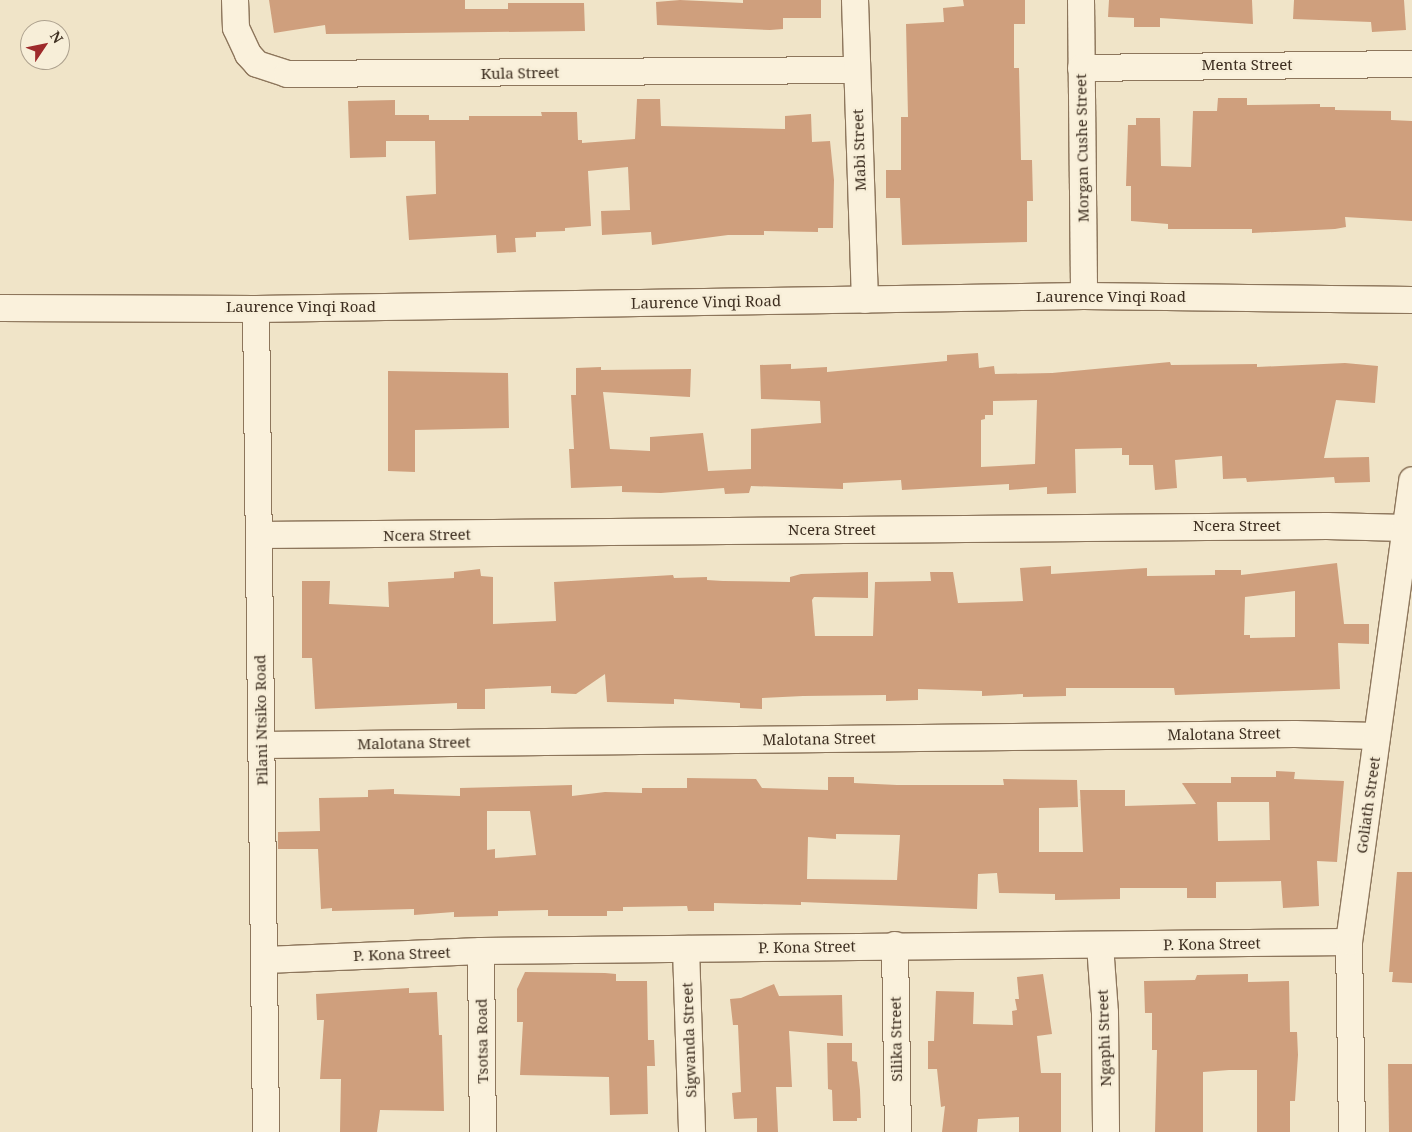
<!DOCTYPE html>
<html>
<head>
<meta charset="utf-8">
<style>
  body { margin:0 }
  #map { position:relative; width:1412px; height:1132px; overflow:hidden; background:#f0e4c8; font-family:"Noto Serif",serif }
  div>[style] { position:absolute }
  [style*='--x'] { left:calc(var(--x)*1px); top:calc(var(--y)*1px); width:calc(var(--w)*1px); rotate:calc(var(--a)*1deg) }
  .building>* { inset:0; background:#cf9f7d }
  .roads { filter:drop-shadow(1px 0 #8d765c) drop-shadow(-1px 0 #8d765c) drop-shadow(0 1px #8d765c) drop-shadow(0 -1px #8d765c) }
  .street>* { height:26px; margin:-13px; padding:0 13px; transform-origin:13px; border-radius:13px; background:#faf1dc }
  span { translate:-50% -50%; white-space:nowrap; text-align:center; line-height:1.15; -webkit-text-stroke:4.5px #f7eed8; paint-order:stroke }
  .street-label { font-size:15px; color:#3d2e20 }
  .north { position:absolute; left:20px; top:20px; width:50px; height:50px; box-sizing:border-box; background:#f7eed8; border:1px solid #ada18e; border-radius:50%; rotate:56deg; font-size:14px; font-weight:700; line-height:20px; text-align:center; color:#3d2e20 }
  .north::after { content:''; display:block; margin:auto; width:18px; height:22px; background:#9e2a2b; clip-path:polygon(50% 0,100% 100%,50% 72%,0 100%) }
</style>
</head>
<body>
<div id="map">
  <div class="building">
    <div style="clip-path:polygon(269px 0,465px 0,465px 9px,508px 9px,508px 3px,584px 3px,585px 31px,326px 34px,325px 25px,274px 33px)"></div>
    <div style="clip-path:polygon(680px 0,743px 3px,743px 0,821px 0,821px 18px,783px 18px,783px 29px,770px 30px,657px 25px,656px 2px)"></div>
    <div style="clip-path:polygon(963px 0,1025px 0,1025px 24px,1014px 24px,1014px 68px,1019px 68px,1021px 160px,1032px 160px,1033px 201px,1027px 201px,1027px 242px,902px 245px,900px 198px,886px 198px,886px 170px,901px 170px,901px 117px,908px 117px,906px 24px,944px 22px,943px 8px,964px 6px)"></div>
    <div style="clip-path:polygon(1109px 0,1252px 0,1253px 24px,1160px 18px,1160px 27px,1134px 27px,1134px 18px,1108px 17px)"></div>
    <div style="clip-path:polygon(1294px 0,1404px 0,1406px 30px,1372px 32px,1371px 22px,1293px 19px)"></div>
    <div style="clip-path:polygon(1218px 98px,1247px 98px,1247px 105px,1320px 104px,1320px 107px,1335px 107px,1335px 110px,1391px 111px,1391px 120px,1412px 121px,1412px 221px,1345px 217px,1346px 227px,1335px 229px,1252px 233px,1252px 229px,1168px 229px,1168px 224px,1131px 221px,1131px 186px,1126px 186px,1128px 125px,1136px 125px,1136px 118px,1160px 118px,1161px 166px,1191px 167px,1193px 111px,1217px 111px)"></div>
    <div style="clip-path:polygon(637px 99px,660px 99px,661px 126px,785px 129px,785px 116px,811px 114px,812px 142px,830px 141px,834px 180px,833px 228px,818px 228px,818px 232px,764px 231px,764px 235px,728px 235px,652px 245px,651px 232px,602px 235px,601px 211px,630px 210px,628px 167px,588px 171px,591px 226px,565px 228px,565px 231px,536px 232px,536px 237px,515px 238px,516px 252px,497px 253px,496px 235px,409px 240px,406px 196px,436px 194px,435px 141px,386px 141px,386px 157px,350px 158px,348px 101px,395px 100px,395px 115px,429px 115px,429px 120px,469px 120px,469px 116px,542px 116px,541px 112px,577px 112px,578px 140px,582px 140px,582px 143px,635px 139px)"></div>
    <div style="clip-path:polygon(evenodd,978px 353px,979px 368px,994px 366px,995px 374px,1052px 373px,1170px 362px,1171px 365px,1257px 364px,1257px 367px,1345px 363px,1378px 366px,1375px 403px,1336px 400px,1324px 458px,1369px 457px,1370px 482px,1335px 483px,1334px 477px,1247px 482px,1246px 478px,1223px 479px,1222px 456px,1175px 460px,1177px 488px,1155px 490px,1153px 465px,1129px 465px,1129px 455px,1122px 455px,1122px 448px,1075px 449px,1076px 493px,1047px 494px,1047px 487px,1009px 490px,1009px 484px,902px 490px,901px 480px,843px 483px,843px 489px,751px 486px,749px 493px,725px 494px,724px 488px,661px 493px,622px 492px,622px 486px,571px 488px,569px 449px,574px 449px,571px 395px,576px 395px,576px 368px,601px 367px,601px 370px,691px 369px,690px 397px,603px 392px,610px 449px,650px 451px,650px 437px,703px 433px,708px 471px,751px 469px,751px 429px,821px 423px,820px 401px,761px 399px,760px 365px,791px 364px,791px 369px,827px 367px,827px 372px,947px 361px,947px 355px,978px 353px,1037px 400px,1035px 464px,981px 467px,981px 420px,985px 419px,985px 415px,993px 415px,993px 401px,1037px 400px)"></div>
    <div style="clip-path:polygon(388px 371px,508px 373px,509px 428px,415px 430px,415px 472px,388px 471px)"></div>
    <div style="clip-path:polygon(evenodd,1337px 563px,1344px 624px,1369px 624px,1369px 644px,1338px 643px,1340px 689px,1175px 695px,1174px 688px,1066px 688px,1066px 696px,1023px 697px,1023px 694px,982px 696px,982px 691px,918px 689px,918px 700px,886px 701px,886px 695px,803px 696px,762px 698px,762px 709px,740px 708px,740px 703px,674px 699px,674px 704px,607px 702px,605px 674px,576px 694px,551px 693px,551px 686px,485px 689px,485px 709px,457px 709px,457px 703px,315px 709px,312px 658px,302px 658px,302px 581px,330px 581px,329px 604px,389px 607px,388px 582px,454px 578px,454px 572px,480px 569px,481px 576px,493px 577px,493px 624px,556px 621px,554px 582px,673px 575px,674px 578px,707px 577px,707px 580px,723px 581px,790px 582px,790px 577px,801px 574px,868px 572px,868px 598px,814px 597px,812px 600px,815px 636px,873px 636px,875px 582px,931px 581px,930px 572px,953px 572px,958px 603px,1023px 601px,1020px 568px,1051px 566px,1051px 574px,1147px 568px,1147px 576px,1215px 575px,1215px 570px,1241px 570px,1241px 575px,1337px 563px,1295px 591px,1295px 637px,1250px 638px,1250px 635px,1244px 635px,1245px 597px,1295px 591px)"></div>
    <div style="clip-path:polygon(evenodd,1276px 771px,1295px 772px,1294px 779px,1344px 781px,1337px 862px,1317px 861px,1319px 906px,1283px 908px,1281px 881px,1216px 882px,1216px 898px,1187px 898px,1187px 888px,1120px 888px,1120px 899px,1055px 900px,1055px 894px,999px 893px,997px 873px,978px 874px,977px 909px,801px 902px,801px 905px,714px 903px,714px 911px,688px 911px,687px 906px,623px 907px,623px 911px,607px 911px,607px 916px,548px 916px,548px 910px,498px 911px,498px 916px,454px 917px,454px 912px,414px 915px,414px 909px,332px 911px,332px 908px,321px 909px,318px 849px,278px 849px,278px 832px,320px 831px,319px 798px,368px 797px,368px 790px,394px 789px,394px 794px,460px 796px,460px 788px,572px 785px,572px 796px,605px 792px,642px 793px,642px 788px,687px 788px,687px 778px,756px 779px,762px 788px,828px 790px,828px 777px,854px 777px,854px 783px,897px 785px,1004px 785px,1003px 779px,1077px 780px,1078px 807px,1039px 808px,1039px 852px,1083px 852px,1080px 790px,1125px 790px,1125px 806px,1196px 804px,1182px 783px,1231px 783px,1231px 777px,1276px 777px,1276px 771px,1217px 802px,1269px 802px,1270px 840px,1218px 841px,1217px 802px,1276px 771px,487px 811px,530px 811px,536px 855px,495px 858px,495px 849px,487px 850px,487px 811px,1276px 771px,836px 834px,900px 835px,897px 880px,807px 879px,808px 837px,836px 839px,836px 834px)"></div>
    <div style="clip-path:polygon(1397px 872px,1412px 872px,1412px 983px,1392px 982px,1393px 972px,1389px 972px)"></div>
    <div style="clip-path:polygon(525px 972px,605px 973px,616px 974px,616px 981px,647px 981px,648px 1040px,654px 1040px,655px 1066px,647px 1066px,648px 1114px,610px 1115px,609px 1077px,520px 1075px,523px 1022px,517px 1022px,517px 989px)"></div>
    <div style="clip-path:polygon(1043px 974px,1052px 1034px,1037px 1036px,1041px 1073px,1061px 1073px,1061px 1132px,1019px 1132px,1019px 1117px,978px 1119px,977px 1132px,942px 1132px,945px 1106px,941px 1107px,937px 1069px,928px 1069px,928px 1041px,934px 1041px,936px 991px,974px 992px,973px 1024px,1013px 1025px,1012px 1011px,1017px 1010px,1015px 999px,1019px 999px,1017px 977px)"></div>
    <div style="clip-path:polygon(1248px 974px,1248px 982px,1289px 981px,1290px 1032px,1297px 1032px,1298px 1055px,1295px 1101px,1290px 1101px,1290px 1132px,1257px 1132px,1257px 1070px,1229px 1070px,1203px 1072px,1203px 1132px,1155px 1132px,1157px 1050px,1152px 1050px,1152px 1013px,1145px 1013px,1144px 981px,1195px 980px,1197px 975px)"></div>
    <div style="clip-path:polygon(774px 984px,779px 996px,842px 995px,843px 1036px,789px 1031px,792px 1087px,776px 1087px,778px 1132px,757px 1132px,757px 1118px,734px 1119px,732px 1093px,741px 1092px,738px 1025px,733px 1025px,730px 999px,741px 998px)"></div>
    <div style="clip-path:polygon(409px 988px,409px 993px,437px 992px,439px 1035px,442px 1035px,444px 1111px,380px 1110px,377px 1132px,340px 1132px,341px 1079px,320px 1079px,324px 1020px,317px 1020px,316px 994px)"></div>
    <div style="clip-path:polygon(827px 1043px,852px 1043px,852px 1061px,857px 1062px,860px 1090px,861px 1118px,857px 1118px,857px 1121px,833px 1121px,832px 1090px,828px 1089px)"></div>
    <div style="clip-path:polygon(1388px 1064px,1412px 1064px,1412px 1132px,1389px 1132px)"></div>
  </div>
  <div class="roads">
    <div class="street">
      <div style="--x:235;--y:0;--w:28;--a:88"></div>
      <div style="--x:236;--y:28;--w:29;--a:65"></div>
      <div style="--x:248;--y:54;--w:13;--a:48"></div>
      <div style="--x:257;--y:64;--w:32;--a:18"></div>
      <div style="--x:287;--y:74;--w:568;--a:-0.4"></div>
      <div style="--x:855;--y:0;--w:300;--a:88.1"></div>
      <div style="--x:1081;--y:0;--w:296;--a:89.4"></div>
      <div style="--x:1081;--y:68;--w:331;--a:-0.7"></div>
      <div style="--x:0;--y:308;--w:256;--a:0.2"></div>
      <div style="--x:256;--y:309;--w:828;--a:-0.9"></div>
      <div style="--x:1084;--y:296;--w:328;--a:0.7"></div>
      <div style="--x:256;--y:309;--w:823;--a:89.3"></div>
      <div style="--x:259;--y:535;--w:1068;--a:-0.48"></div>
      <div style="--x:1327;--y:526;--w:79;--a:1.5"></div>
      <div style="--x:261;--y:745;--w:1034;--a:-0.61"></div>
      <div style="--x:1295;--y:734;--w:82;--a:1.4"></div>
      <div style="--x:895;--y:945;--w:187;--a:89.1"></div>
      <div style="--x:1100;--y:945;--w:68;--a:85.8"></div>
      <div style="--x:1105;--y:1013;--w:119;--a:89.5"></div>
      <div style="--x:686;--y:949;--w:183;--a:88.1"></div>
      <div style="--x:481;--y:951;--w:181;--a:89.4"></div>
      <div style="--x:265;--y:960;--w:216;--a:-2.4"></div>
      <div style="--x:481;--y:951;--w:868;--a:-0.59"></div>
      <div style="--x:1352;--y:1132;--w:190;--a:-90.9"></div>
      <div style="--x:1349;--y:942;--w:466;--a:-82.2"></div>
    </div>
  </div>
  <div class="street-label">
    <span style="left:1247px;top:65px">Menta Street</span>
    <span style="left:520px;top:73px;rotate:-1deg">Kula Street</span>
    <span style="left:1082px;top:148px;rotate:-91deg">Morgan Cushe Street</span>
    <span style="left:859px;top:150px;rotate:-92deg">Mabi Street</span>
    <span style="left:1111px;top:297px">Laurence Vinqi Road</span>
    <span style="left:706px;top:302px;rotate:-1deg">Laurence Vinqi Road</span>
    <span style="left:301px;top:307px">Laurence Vinqi Road</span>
    <span style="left:1237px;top:526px">Ncera Street</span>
    <span style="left:832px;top:530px">Ncera Street</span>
    <span style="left:427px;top:535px;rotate:-1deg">Ncera Street</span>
    <span style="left:261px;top:720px;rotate:-91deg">Pilani Ntsiko Road</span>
    <span style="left:1224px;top:734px;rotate:-1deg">Malotana Street</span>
    <span style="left:819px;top:739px;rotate:-1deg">Malotana Street</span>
    <span style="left:414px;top:743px;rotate:-1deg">Malotana Street</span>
    <span style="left:1368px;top:805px;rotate:-82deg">Goliath Street</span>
    <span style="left:1212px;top:944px;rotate:-1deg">P. Kona Street</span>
    <span style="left:807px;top:947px;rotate:-1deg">P. Kona Street</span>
    <span style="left:402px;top:954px;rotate:-2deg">P. Kona Street</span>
    <span style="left:1104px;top:1038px;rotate:-92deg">Ngaphi Street</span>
    <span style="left:896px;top:1039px;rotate:-91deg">Silika Street</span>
    <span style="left:689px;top:1040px;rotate:-92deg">Sigwanda Street</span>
    <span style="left:482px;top:1041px;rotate:-91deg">Tsotsa Road</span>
  </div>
  <div class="north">N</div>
</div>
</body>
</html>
